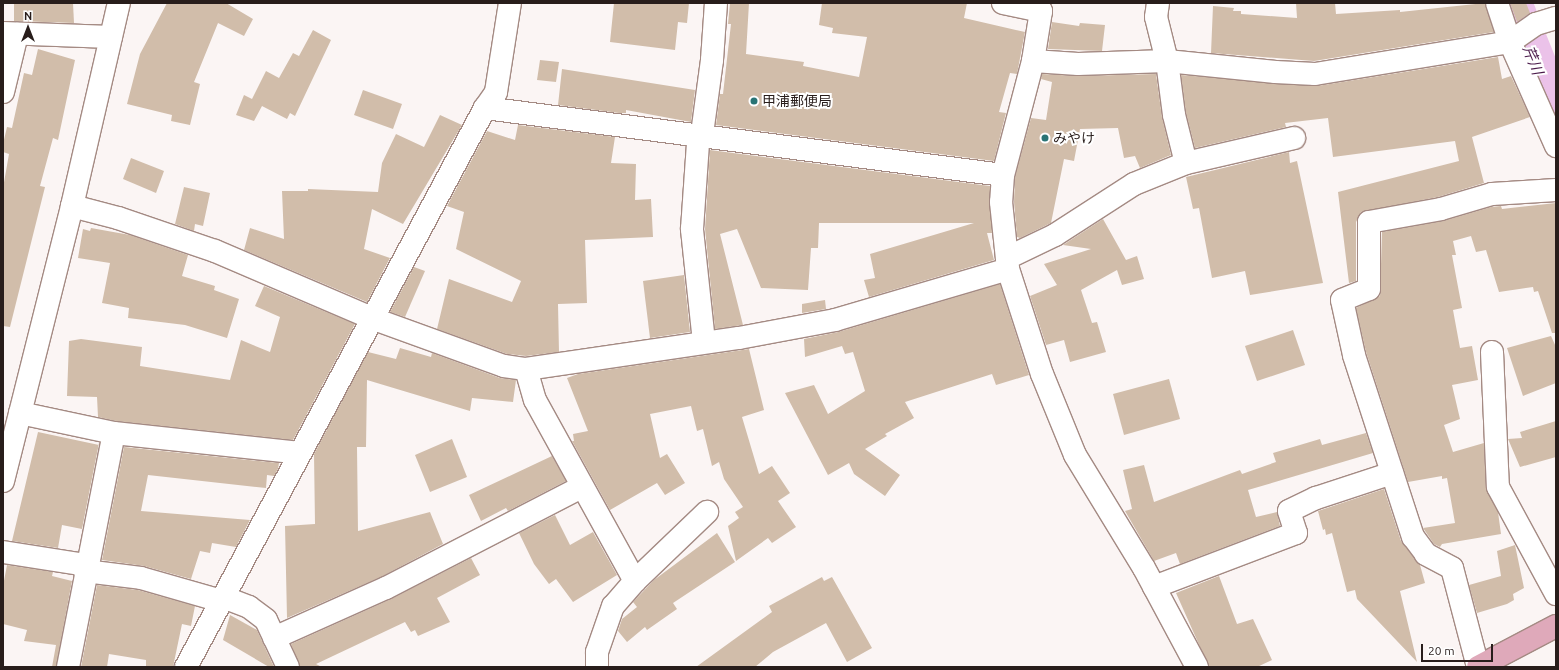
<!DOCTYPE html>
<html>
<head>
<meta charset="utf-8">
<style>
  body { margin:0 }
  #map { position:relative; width:1559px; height:670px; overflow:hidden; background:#fbf5f4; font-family:Ubuntu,"Noto Sans JP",sans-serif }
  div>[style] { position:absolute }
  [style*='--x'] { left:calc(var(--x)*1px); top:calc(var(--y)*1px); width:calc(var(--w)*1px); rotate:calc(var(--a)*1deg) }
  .river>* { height:43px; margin:-21.5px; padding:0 21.5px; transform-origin:21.5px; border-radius:21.5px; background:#ebc2e9 }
  .building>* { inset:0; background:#d1bdaa }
  .roads { filter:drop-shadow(1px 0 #a48a83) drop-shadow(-1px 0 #a48a83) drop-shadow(0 1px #a48a83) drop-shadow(0 -1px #a48a83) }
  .minor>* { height:22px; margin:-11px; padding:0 11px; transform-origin:11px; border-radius:11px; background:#fff }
  .major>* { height:22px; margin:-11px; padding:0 11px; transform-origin:11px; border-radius:11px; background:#dfa9ba }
  .dots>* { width:11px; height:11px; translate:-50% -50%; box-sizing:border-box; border:2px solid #fff; border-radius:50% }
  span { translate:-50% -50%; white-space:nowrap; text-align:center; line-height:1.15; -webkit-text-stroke:4px #fff; paint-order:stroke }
  .poi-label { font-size:14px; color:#281d1b }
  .left { translate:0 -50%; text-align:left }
  .water-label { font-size:15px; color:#4a1a4a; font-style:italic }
  .frame { position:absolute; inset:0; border:4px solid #281d1b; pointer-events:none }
  .north { position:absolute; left:8px; top:8px; width:40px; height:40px; -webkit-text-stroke:3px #fff; paint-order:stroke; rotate:0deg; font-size:11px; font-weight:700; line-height:16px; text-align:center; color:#281d1b }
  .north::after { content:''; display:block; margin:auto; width:14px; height:18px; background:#281d1b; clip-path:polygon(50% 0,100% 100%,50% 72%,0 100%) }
  .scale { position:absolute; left:1421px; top:644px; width:72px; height:18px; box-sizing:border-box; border:2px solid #281d1b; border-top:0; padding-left:5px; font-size:12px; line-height:14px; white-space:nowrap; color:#281d1b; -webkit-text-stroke:3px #fff; paint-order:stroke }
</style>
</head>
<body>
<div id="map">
  <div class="river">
    <div style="--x:1510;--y:3;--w:123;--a:68"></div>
  </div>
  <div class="building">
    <div style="clip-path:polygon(14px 3px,73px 3px,74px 23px,14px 21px)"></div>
    <div style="clip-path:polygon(167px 3px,226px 3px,253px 19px,244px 36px,218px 23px,194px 82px,200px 84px,190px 125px,171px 121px,172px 115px,127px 104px,140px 54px)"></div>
    <div style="clip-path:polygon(614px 3px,689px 3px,687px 23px,678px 22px,675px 50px,610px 42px)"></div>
    <div style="clip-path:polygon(730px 3px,749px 3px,746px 54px,804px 62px,803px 66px,859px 77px,867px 37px,832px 33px,833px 28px,819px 25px,822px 3px,967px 3px,964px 18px,1025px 32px,1017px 74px,1010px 73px,999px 112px,1006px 113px,994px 161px,716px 125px,720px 94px,723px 94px,731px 24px,728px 24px)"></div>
    <div style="clip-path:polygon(1296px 3px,1335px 3px,1336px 14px,1400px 10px,1400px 12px,1485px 3px,1494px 32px,1314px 61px,1211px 53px,1213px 6px,1234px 8px,1233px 11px,1241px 11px,1241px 14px,1297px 18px)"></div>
    <div style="clip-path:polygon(1510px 3px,1526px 3px,1530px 13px,1517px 22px)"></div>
    <div style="clip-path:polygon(1052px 22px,1079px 26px,1080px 23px,1105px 25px,1102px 51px,1048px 49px)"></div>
    <div style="clip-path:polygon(313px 30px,331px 40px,295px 116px,290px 113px,287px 119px,262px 106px,254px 121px,236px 115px,244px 95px,252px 99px,266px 71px,279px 78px,293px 53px,299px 56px)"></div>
    <div style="clip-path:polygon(38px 49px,75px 60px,58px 140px,53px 138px,40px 186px,45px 187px,10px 327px,3px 326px,3px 188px,9px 154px,3px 152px,3px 144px,7px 127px,12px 128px,24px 73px,32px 75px)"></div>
    <div style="clip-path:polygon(1498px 57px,1502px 79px,1511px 76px,1530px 117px,1472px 137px,1484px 183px,1438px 197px,1361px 212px,1356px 222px,1356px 281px,1349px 283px,1338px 192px,1459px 161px,1455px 141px,1333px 157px,1328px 118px,1285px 123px,1286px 127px,1195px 148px,1186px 113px,1181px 75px,1317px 86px)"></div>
    <div style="clip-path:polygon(540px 60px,559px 62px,556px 82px,537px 80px)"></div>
    <div style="clip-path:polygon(562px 69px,695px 90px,691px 122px,626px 110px,626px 113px,619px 113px,558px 105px)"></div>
    <div style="clip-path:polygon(1042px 74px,1078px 76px,1156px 74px,1162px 117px,1171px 155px,1140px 168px,1135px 156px,1124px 158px,1118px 128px,1080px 129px,1074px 161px,1064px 159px,1051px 223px,1020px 238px,1017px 237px,1014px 202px,1015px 177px,1031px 118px,1046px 120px,1052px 82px,1041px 79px)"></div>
    <div style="clip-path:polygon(363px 90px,402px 104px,393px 129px,354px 115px)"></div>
    <div style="clip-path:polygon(440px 115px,462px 125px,403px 224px,372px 209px,364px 249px,390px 258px,367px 302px,244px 250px,250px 228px,284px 239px,282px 191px,308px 191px,308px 189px,378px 192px,382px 163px,396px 134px,424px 147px)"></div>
    <div style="clip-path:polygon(518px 125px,615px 137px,611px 163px,636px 164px,635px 200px,651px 199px,653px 237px,585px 240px,587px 303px,558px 304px,559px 352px,526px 356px,507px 354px,437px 329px,449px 279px,512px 302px,521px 281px,456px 249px,464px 212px,447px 206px,487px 131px,515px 140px)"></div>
    <div style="clip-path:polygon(710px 150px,990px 186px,992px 233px,987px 233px,994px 260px,869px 297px,864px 280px,875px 278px,870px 254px,974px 223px,819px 223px,818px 248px,811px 248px,808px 290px,761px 288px,737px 229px,720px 234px,743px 325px,715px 329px,705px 229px)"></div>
    <div style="clip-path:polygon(1289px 152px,1290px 163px,1297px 161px,1323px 283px,1250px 295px,1245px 271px,1212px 278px,1199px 208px,1193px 209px,1186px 177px)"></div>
    <div style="clip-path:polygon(131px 158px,164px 171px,156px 193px,123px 179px)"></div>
    <div style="clip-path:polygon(184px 187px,210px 193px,203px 226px,195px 224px,194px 231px,175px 224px)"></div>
    <div style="clip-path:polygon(1556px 203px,1556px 333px,1552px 333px,1538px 291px,1534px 292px,1533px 287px,1499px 292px,1486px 250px,1476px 252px,1471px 236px,1453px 241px,1456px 255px,1452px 255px,1462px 308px,1453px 310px,1460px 348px,1472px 346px,1478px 380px,1452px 385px,1460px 419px,1444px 425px,1453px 452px,1484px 443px,1486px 488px,1498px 512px,1501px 534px,1442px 544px,1440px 547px,1434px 544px,1423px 528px,1455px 523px,1447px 478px,1442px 479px,1442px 476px,1408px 482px,1366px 352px,1356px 308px,1380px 296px,1382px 232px,1443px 221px,1491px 207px,1501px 206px,1502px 209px)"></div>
    <div style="clip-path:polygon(1103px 219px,1126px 260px,1137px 256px,1144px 279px,1122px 285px,1117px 270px,1081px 290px,1092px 323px,1097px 322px,1106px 352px,1070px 362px,1064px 340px,1046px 345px,1030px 296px,1057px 285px,1044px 264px,1091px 249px,1063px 245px)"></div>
    <div style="clip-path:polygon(91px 228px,130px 235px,188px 255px,182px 276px,215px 286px,214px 290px,239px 299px,227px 338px,185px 325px,128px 318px,129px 308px,102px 303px,110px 263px,78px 258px,83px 229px,90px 231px)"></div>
    <div style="clip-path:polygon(414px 267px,425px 271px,405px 317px,390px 312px)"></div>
    <div style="clip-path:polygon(684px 275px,690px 332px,650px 338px,643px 281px)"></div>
    <div style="clip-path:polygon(1000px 284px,1029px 375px,996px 385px,992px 374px,905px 402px,914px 418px,885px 434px,887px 436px,865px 449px,900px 475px,885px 496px,854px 474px,849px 463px,828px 475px,785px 393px,814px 385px,828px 414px,865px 391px,853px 352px,845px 354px,842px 346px,805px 357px,804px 339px,838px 332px)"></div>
    <div style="clip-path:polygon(264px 286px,355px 324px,293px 440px,116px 421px,98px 417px,97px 397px,67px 396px,69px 341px,81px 339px,142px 347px,140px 366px,230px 380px,241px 340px,270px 352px,280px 317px,255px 306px)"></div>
    <div style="clip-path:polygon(825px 300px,826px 309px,802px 313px,802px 304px)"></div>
    <div style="clip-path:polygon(1293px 330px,1305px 365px,1257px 381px,1245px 346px)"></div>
    <div style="clip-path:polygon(1551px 336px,1556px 347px,1556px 383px,1523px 396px,1507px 348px)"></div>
    <div style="clip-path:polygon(400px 348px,431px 357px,432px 353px,500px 378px,516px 380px,513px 402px,472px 398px,470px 411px,367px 380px,366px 447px,357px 447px,358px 531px,430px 512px,443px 544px,381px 577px,287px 618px,285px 526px,315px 524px,314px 454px,368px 352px,396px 359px)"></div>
    <div style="clip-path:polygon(749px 349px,764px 410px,742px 417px,759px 474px,772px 466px,790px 493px,778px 501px,796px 527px,772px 543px,768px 538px,736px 561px,728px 526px,739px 518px,735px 512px,743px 507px,724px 479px,719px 462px,712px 466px,703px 429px,697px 431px,691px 406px,650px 414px,660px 458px,667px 454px,685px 483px,665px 495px,657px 483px,610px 510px,572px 441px,574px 441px,573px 434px,588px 431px,567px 378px,578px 374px)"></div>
    <div style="clip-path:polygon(1169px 379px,1180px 419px,1124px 435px,1113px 394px)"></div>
    <div style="clip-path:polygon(1556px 421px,1556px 457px,1520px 467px,1508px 439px,1522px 438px,1520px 432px)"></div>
    <div style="clip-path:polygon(38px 432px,99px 445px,99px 443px,82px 529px,62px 525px,58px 548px,12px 541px)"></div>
    <div style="clip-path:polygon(1366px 433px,1373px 453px,1248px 490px,1256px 517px,1277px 512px,1280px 526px,1180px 564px,1176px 553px,1154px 561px,1125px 511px,1132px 509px,1123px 470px,1144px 465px,1154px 502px,1240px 470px,1242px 474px,1276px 462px,1273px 453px,1320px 439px,1322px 445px)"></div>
    <div style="clip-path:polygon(452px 439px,467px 477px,430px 492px,415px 455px)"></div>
    <div style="clip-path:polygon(124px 447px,279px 463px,278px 469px,274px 476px,267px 475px,266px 488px,148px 475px,141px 511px,250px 520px,236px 547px,212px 543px,210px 553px,200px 551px,191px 579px,144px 566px,102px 560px)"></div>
    <div style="clip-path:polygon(552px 456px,566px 481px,508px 511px,506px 508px,481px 521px,469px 495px)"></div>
    <div style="clip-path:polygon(1384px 489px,1401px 541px,1420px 565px,1425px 583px,1400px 591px,1417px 662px,1357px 599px,1355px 590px,1347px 592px,1332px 533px,1326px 535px,1325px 529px,1323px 530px,1318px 511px)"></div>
    <div style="clip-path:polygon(555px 515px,570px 545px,593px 532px,617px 575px,573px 602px,556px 579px,549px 584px,534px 564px,519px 533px)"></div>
    <div style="clip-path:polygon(717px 533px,735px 562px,673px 603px,677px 609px,647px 630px,645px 627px,627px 642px,618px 631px,622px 619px,637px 607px,633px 602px,654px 580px)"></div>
    <div style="clip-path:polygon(1515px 545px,1524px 588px,1513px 594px,1514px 600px,1507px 604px,1477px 613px,1469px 585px,1501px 576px,1497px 551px)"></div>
    <div style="clip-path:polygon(471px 558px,480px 575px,437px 598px,450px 622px,418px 636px,415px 630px,411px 632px,405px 622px,316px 664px,322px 667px,300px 667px,291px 644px,391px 599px)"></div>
    <div style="clip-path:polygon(7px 565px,53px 572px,52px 576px,72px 581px,56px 667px,52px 667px,56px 645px,24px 641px,27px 630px,3px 624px,3px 586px)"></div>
    <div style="clip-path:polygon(1219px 576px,1237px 624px,1253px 619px,1272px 660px,1257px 667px,1209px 667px,1176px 593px)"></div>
    <div style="clip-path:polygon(822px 577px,824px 581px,832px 577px,872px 648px,847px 662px,826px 623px,773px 652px,755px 667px,696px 667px,772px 612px,769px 606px)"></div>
    <div style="clip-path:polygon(97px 585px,138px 590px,195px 606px,191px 626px,182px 624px,173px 667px,146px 667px,146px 660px,109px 654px,107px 667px,81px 667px)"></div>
    <div style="clip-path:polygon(230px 615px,257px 630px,274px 667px,269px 667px,223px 640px)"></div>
  </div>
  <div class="roads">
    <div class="minor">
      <div style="--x:1003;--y:3;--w:39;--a:12"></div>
      <div style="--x:1041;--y:11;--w:51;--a:99.1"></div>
      <div style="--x:1033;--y:61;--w:118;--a:104.7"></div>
      <div style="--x:1003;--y:175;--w:27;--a:94"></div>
      <div style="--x:1001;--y:202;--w:67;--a:84"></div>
      <div style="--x:1008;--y:269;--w:110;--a:72.1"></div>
      <div style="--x:1042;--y:374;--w:87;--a:67.8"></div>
      <div style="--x:1075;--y:455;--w:132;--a:58.6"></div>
      <div style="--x:1144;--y:568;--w:112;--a:61.8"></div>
      <div style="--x:1158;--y:3;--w:14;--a:98"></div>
      <div style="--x:1156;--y:17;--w:45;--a:76"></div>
      <div style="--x:1167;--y:61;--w:54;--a:82.6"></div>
      <div style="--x:1174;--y:115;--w:49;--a:76"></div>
      <div style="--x:1497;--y:3;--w:41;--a:71.6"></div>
      <div style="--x:1510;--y:42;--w:114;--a:66.1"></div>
      <div style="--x:3;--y:33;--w:108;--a:2.1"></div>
      <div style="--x:1033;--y:61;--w:45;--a:3.8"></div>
      <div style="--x:1078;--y:64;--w:89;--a:-1.9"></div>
      <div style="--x:1167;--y:61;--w:109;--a:5.8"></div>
      <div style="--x:1275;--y:72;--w:40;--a:2.9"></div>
      <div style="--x:1315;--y:74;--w:198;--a:-9.3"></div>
      <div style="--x:1510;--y:42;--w:32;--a:-35"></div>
      <div style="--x:1536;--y:24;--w:21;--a:-17"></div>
      <div style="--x:3;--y:92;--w:60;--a:-76.4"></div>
      <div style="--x:485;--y:108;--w:522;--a:7.37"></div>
      <div style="--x:72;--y:206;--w:48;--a:14.6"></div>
      <div style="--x:118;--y:218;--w:102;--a:18.8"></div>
      <div style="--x:215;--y:251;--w:173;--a:23.2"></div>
      <div style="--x:374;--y:319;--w:138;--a:19.9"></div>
      <div style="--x:504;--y:366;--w:22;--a:8"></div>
      <div style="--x:526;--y:369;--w:215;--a:-8.3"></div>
      <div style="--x:739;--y:338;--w:98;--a:-10.6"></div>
      <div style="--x:835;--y:320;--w:180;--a:-16.4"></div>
      <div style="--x:1007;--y:258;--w:53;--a:-25.6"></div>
      <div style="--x:1055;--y:235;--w:94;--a:-32.8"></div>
      <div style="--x:1134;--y:184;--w:56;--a:-22"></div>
      <div style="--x:1186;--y:163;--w:111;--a:-13"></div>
      <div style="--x:704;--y:342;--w:114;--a:-96.1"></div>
      <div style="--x:692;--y:229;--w:86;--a:-86"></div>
      <div style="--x:698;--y:143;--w:10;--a:-66"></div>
      <div style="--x:702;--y:134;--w:75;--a:-82.3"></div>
      <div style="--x:712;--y:60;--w:57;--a:-86"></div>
      <div style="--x:1492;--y:352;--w:135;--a:87.5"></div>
      <div style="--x:1498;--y:487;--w:122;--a:61.5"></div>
      <div style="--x:526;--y:369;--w:32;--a:74"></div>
      <div style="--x:535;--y:400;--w:207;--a:61.1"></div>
      <div style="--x:635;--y:581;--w:33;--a:131"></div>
      <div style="--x:613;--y:606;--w:49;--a:109.2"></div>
      <div style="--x:597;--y:652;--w:15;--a:90"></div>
      <div style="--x:20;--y:413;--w:96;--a:12"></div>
      <div style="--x:114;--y:433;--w:187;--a:6.1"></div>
      <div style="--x:3;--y:481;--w:284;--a:-75.9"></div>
      <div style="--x:72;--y:206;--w:208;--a:-77"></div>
      <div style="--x:3;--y:552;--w:84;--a:8.9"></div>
      <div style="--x:85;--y:571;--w:56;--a:7.1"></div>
      <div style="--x:141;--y:578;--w:83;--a:16"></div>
      <div style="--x:635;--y:581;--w:100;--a:-43.8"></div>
      <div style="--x:1154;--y:587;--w:152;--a:-20.8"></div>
      <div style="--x:1296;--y:533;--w:23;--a:-108"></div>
      <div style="--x:1289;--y:511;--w:30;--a:-26"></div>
      <div style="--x:1316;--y:498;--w:80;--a:-18.2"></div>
      <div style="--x:223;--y:597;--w:28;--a:21"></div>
      <div style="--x:249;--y:607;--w:21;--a:37"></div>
      <div style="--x:266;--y:620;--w:52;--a:64.9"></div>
      <div style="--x:274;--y:638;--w:123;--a:-24.1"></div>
      <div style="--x:386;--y:588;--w:220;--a:-27.3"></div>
      <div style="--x:68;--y:667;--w:238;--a:-78.9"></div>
      <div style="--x:186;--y:667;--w:634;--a:-61.86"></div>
      <div style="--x:485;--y:108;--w:19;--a:-55"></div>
      <div style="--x:496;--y:92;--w:90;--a:-81.1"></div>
      <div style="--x:1478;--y:667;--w:102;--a:-104.7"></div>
      <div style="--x:1452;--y:568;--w:30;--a:-152"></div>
      <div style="--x:1426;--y:554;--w:21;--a:-127"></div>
      <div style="--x:1413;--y:537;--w:191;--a:-108"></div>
      <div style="--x:1354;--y:355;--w:56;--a:-102.3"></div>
      <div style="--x:1342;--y:300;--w:29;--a:-22"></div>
      <div style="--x:1369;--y:289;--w:67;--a:-90"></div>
      <div style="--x:1369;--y:222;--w:73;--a:-10.2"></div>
      <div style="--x:1441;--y:209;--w:53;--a:-16.4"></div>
      <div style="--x:1492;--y:194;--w:64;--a:-3.6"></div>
    </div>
    <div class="major">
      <div style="--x:1478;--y:667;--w:88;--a:-27.7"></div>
    </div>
  </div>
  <div class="dots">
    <div style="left:754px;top:101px;background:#297475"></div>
    <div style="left:1045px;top:138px;background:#297475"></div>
  </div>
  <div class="poi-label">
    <span class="left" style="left:762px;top:101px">甲浦郵便局</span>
    <span class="left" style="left:1053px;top:138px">みやけ</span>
  </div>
  <div class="water-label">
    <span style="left:1533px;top:60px;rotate:68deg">芹川</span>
  </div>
  <div class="frame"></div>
  <div class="north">N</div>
  <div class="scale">20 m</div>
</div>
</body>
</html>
